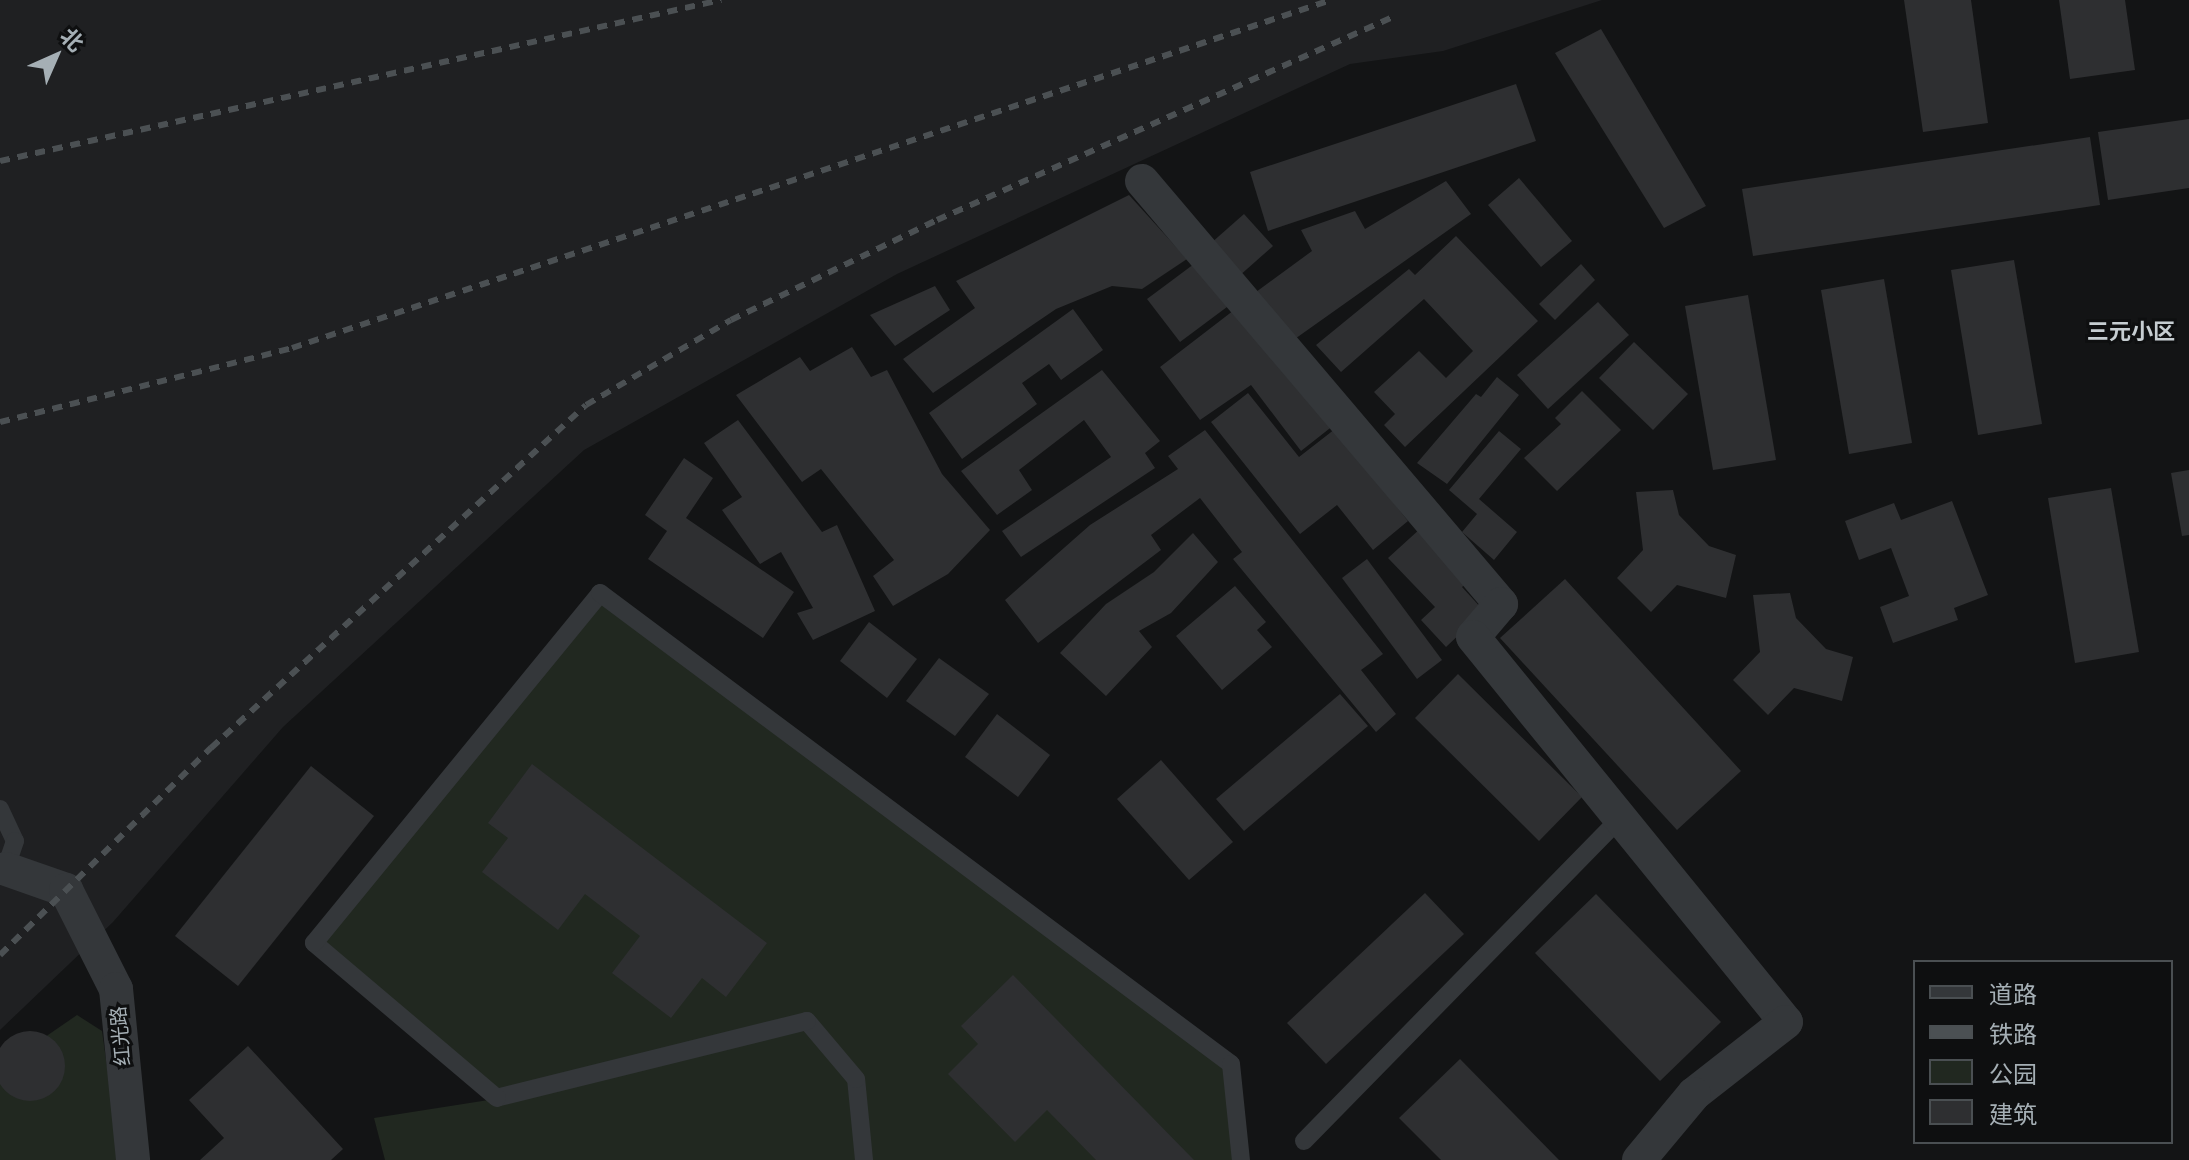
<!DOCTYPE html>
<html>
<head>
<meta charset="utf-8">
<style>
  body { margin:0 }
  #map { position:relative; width:2189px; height:1160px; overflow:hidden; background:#131415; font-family:Barlow,"Noto Sans SC",sans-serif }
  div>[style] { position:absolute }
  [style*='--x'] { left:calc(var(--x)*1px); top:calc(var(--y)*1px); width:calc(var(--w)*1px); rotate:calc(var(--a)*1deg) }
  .built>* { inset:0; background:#1f2022 }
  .green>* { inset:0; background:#212820 }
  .building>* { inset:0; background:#2e2f31 }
  .round { border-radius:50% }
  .lane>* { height:18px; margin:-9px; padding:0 9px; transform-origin:9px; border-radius:9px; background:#34373a }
  .street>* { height:34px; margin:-17px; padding:0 17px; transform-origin:17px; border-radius:17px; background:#34373a }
  .rail>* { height:6px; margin-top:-3px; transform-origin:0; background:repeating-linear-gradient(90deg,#4b5053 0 10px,transparent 0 18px) }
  span { translate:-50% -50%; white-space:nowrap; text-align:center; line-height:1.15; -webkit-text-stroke:6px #0e0f10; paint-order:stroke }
  .street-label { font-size:20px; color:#a5afb5 }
  .neighbourhood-label { font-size:22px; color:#c6cdd1; font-weight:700 }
  .legend { position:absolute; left:1913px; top:960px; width:260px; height:184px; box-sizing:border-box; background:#0e0f10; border:2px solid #4a4f52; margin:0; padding:10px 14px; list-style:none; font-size:24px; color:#a5afb5 }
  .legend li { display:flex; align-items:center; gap:16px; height:40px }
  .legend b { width:40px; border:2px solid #4a4f52 }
  .north { position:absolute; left:16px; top:16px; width:80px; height:80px; -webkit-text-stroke:6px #0e0f10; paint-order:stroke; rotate:45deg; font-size:22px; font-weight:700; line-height:32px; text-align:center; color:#a5afb5 }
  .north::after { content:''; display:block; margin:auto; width:28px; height:36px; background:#a5afb5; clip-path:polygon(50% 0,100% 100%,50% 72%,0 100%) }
</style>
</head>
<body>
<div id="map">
  <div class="built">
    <div style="clip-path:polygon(0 0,1602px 0,1443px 51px,1350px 64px,897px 274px,584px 450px,283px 727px,113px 922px,0 1030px)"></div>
  </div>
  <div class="green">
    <div style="clip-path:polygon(600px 593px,1231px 1064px,1241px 1160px,385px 1160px,374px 1118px,495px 1099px,315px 943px)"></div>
    <div style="clip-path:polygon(77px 1015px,102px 1031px,120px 1160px,0 1160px,0 1068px)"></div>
  </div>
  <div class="building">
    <div style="clip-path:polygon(1904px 0,1971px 0,1988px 123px,1923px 132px)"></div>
    <div style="clip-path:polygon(2059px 0,2125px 0,2135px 70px,2070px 79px)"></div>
    <div style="clip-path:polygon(1601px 29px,1706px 206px,1664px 228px,1555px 53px)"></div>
    <div style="clip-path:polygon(1516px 84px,1536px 141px,1268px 231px,1250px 172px)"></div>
    <div style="clip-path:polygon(2189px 119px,2189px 188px,2108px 200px,2098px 132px)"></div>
    <div style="clip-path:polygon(2090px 137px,2100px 205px,1753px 256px,1742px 189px)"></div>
    <div style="clip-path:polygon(1519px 178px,1572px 241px,1541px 267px,1488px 205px)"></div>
    <div style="clip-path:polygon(1446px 181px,1471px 214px,1292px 341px,1256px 292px,1312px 251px,1301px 230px,1355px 211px,1365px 229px)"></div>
    <div style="clip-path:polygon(1129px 195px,1187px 259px,1142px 289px,1112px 286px,1056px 309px,933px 393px,903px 359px,975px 308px,956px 281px)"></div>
    <div style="clip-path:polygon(1244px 214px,1273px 246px,1238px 277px,1210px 244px)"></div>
    <div style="clip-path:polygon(1456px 236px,1538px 321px,1405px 447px,1384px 425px,1395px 414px,1374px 392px,1419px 351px,1446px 378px,1473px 351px,1424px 299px,1341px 372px,1316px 345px,1409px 269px,1415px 275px)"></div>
    <div style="clip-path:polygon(2014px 260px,2042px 424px,1978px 435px,1951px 270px)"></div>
    <div style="clip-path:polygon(1198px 261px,1231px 304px,1180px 342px,1147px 299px)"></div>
    <div style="clip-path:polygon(1581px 264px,1595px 280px,1555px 320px,1539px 304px)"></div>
    <div style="clip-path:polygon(1884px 279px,1912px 443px,1849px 454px,1821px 290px)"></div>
    <div style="clip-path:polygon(935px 286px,950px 310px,895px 346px,870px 315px)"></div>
    <div style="clip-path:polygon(1748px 295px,1776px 460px,1713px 470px,1685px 306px)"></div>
    <div style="clip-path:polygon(1598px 302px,1629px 335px,1548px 409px,1517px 375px)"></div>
    <div style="clip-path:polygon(1238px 307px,1334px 425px,1301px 451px,1251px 385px,1200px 420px,1160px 367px)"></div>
    <div style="clip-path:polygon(1073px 309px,1103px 350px,1061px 380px,1049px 364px,1022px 383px,1037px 404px,962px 459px,929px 413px)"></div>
    <div style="clip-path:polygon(1634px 342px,1688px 394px,1653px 430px,1599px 378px)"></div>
    <div style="clip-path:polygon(852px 347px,871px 377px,887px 370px,942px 474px,990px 530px,948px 574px,893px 606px,873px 576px,894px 560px,821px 469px,802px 482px,736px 395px,800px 357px,810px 371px)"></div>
    <div style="clip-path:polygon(1102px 370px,1160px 441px,1145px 453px,1155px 468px,1021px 557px,1002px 531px,1111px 457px,1084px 420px,1019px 470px,1032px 490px,997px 515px,961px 471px)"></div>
    <div style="clip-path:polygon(1497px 377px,1519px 395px,1447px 484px,1417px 463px,1476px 394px,1481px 397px)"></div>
    <div style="clip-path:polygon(1582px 391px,1621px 430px,1557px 491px,1524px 458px,1561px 424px,1555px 418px)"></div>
    <div style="clip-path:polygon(1248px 393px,1299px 457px,1335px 429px,1408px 521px,1373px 550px,1337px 505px,1300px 534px,1211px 422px)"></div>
    <div style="clip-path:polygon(738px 420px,822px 532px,837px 525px,875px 611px,813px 640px,797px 613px,813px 608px,781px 552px,760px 564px,722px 510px,742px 497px,704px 443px)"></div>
    <div style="clip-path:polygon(1205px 430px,1383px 654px,1361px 670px,1396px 714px,1376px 732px,1233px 559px,1242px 552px,1200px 498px,1151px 535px,1161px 550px,1038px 643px,1005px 600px,1090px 525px,1178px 469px,1168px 456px)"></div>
    <div style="clip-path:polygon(1499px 431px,1521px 449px,1479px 499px,1517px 532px,1494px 560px,1462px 532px,1477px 514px,1449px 490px)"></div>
    <div style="clip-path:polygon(684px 458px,713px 478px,686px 518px,794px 592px,763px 638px,648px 559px,667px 531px,645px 515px)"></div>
    <div style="clip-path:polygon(2189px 470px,2189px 535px,2182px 536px,2171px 473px)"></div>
    <div style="clip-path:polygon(2111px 488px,2139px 652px,2075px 663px,2048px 498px)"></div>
    <div style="clip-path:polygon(1673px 490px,1679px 515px,1709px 546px,1736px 555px,1726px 598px,1677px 585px,1651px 612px,1617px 578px,1643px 550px,1636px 492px)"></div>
    <div style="clip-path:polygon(1952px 501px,1988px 595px,1954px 608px,1958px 620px,1893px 643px,1880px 607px,1909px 596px,1891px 548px,1859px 560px,1845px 521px,1894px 503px,1901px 520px)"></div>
    <div style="clip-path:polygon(1421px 528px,1470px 580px,1462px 587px,1484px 611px,1446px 647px,1421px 620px,1435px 607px,1388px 558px)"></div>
    <div style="clip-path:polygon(1193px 533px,1218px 562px,1171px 613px,1139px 631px,1152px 647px,1106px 696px,1060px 653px,1106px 604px,1154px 572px)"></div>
    <div style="clip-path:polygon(1367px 559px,1442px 660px,1417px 679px,1342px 578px)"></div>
    <div style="clip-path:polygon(1565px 579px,1741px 771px,1677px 830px,1500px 638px)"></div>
    <div style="clip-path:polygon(1235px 586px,1266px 622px,1257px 630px,1272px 647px,1222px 690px,1176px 636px)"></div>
    <div style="clip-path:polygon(1790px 593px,1796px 618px,1826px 649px,1853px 657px,1842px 701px,1794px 688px,1768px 715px,1733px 680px,1760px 652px,1753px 595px)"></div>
    <div style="clip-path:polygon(869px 622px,917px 659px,887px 698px,840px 661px)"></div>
    <div style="clip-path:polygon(939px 658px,989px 694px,955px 736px,906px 701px)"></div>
    <div style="clip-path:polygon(1458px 674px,1582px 797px,1539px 841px,1415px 718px)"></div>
    <div style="clip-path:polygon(1340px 694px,1368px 726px,1244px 831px,1216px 799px)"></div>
    <div style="clip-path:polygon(997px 714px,1050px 755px,1018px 797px,965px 757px)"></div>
    <div style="clip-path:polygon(1161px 760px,1233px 842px,1189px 880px,1117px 799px)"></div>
    <div style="clip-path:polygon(532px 764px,767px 943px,726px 997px,702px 978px,671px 1018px,612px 973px,640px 936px,585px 894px,558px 930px,482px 872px,508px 838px,488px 823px)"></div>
    <div style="clip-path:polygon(311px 766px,374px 816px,238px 986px,175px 936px)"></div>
    <div style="clip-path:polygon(1425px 893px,1464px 934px,1326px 1064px,1287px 1023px)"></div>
    <div style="clip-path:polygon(1596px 894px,1721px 1022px,1660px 1081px,1535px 953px)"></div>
    <div style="clip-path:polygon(1013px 975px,1194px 1160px,1096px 1160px,1047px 1110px,1015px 1142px,948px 1074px,978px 1044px,961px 1026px)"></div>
    <div class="round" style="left:-5px;top:1031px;width:70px;height:70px"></div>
    <div style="clip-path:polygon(248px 1046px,343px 1149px,331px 1160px,200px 1160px,224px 1138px,189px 1100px)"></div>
    <div style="clip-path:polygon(1460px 1059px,1559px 1160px,1441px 1160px,1399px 1118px)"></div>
  </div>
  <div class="lane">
    <div style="--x:0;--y:809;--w:35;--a:65"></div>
    <div style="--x:15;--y:841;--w:34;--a:109"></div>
    <div style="--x:1304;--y:1141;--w:452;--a:-45.6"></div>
    <div style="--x:864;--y:1160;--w:81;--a:-95.6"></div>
    <div style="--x:856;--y:1079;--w:76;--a:-130.2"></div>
    <div style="--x:807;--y:1021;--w:319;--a:166.1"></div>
    <div style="--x:497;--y:1098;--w:240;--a:-139.7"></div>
    <div style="--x:314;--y:943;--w:452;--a:-50.7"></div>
    <div style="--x:600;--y:593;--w:787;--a:36.74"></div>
    <div style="--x:1231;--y:1064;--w:97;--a:84.1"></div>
  </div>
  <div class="street">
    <div style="--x:1142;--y:181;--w:555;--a:49.68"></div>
    <div style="--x:1501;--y:604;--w:43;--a:130.3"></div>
    <div style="--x:1473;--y:637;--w:496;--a:50.9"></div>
    <div style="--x:1786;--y:1022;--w:117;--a:142"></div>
    <div style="--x:1694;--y:1094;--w:86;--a:129.8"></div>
    <div style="--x:6;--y:869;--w:64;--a:19.3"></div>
    <div style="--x:66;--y:890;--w:111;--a:63.2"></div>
    <div style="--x:116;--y:989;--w:172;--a:84.3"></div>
  </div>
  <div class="rail">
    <div style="--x:0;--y:161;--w:739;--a:-12.59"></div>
    <div style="--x:0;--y:422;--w:301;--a:-14.2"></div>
    <div style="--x:292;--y:348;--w:1096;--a:-18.52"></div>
    <div style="--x:0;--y:955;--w:296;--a:-44.5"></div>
    <div style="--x:211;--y:748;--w:508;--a:-42.45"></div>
    <div style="--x:586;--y:405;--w:168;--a:-30.4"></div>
    <div style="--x:731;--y:320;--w:229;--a:-25.9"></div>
    <div style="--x:937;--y:220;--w:499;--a:-24"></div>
  </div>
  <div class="street-label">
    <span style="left:120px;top:1036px;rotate:-95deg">红光路</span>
  </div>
  <div class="neighbourhood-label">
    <span style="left:2131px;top:331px">三元小区</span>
  </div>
  <ul class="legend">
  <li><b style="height:10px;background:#34373a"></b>道路</li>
  <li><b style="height:10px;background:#4b5053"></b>铁路</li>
  <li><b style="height:22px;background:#212820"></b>公园</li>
  <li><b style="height:22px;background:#2e2f31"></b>建筑</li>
  </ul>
  <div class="north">北</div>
</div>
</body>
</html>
